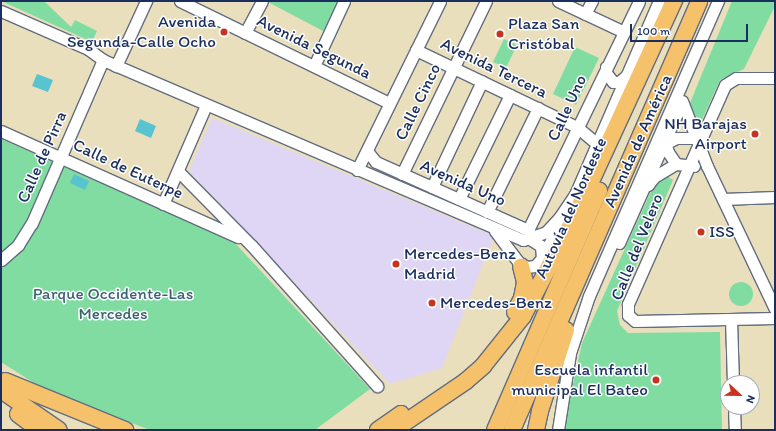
<!DOCTYPE html>
<html>
<head>
<meta charset="utf-8">
<style>
  body { margin:0 }
  #map { position:relative; width:776px; height:431px; overflow:hidden; background:#e9dfbc; font-family:Itim,sans-serif }
  div>[style] { position:absolute }
  [style*='--x'] { left:calc(var(--x)*1px); top:calc(var(--y)*1px); width:calc(var(--w)*1px); rotate:calc(var(--a)*1deg) }
  .built>* { inset:0; background:#dfd5f5 }
  .green>* { inset:0; background:#81dca2 }
  .round { border-radius:50% }
  .water>* { inset:0; background:#57c4cf }
  .roads { filter:drop-shadow(1px 0 #636d7f) drop-shadow(-1px 0 #636d7f) drop-shadow(0 1px #636d7f) drop-shadow(0 -1px #636d7f) }
  .minor>* { height:11px; margin:-5.5px; padding:0 5.5px; transform-origin:5.5px; border-radius:5.5px; background:#fff }
  .highway>* { height:16px; margin:-8px; padding:0 8px; transform-origin:8px; border-radius:8px; background:#f6c16b }
  .dots>* { width:11px; height:11px; translate:-50% -50%; box-sizing:border-box; border:2px solid #fff; border-radius:50% }
  span { translate:-50% -50%; white-space:nowrap; text-align:center; line-height:1.15; -webkit-text-stroke:3px #fff; paint-order:stroke }
  .poi-label { font-size:17px; color:#1b2f5e }
  .right { translate:-100% -50%; text-align:right }
  .left { translate:0 -50%; text-align:left }
  .street-label { font-size:17px; color:#1b2f5e }
  .park-label { font-size:17px; color:#3a6372 }
  .frame { position:absolute; inset:0; border:2px solid #1b2f5e; pointer-events:none }
  .north { position:absolute; left:720px; top:375px; width:40px; height:40px; box-sizing:border-box; background:#fff; border:1px solid #a4acbf; border-radius:50%; rotate:112deg; font-size:11px; font-weight:700; line-height:16px; text-align:center; color:#1b2f5e }
  .north::after { content:''; display:block; margin:auto; width:14px; height:18px; background:#c8321e; clip-path:polygon(50% 0,100% 100%,50% 72%,0 100%) }
  .scale { position:absolute; left:630px; top:24px; width:118px; height:18px; box-sizing:border-box; border:2px solid #1b2f5e; border-top:0; padding-left:5px; font-size:12px; line-height:14px; white-space:nowrap; color:#1b2f5e; -webkit-text-stroke:3px #fff; paint-order:stroke }
</style>
</head>
<body>
<div id="map">
  <div class="built">
    <div style="clip-path:polygon(212px 118px,494px 236px,442px 368px,390px 384px,189px 171px)"></div>
  </div>
  <div class="green">
    <div style="clip-path:polygon(1px 1px,44px 1px,71px 27px,75px 20px,97px 31px,92px 42px)"></div>
    <div style="clip-path:polygon(266px 1px,340px 1px,325px 32px)"></div>
    <div style="clip-path:polygon(732px 1px,775px 1px,775px 6px,744px 69px,720px 80px,700px 124px,698px 124px,691px 109px,690px 103px)"></div>
    <div style="clip-path:polygon(504px 39px,517px 45px,506px 68px,493px 62px)"></div>
    <div style="clip-path:polygon(575px 47px,599px 58px,576px 105px,553px 94px)"></div>
    <div style="clip-path:polygon(1px 139px,234px 242px,370px 389px,315px 430px,150px 430px,45px 390px,1px 362px)"></div>
    <div style="clip-path:polygon(665px 175px,673px 180px,617px 311px,620px 325px,628px 333px,720px 332px,722px 430px,563px 430px,582px 343px,653px 187px)"></div>
    <div class="round" style="left:729px;top:282px;width:24px;height:24px"></div>
  </div>
  <div class="water">
    <div style="clip-path:polygon(37px 74px,53px 80px,48px 92px,32px 86px)"></div>
    <div style="clip-path:polygon(140px 119px,156px 126px,151px 138px,135px 131px)"></div>
    <div style="clip-path:polygon(74px 174px,89px 181px,85px 190px,70px 183px)"></div>
  </div>
  <div class="roads">
    <div class="minor">
      <div style="--x:180;--y:1;--w:233;--a:26"></div>
      <div style="--x:558;--y:1;--w:73;--a:25.2"></div>
      <div style="--x:1;--y:11;--w:95;--a:23.6"></div>
      <div style="--x:88;--y:49;--w:19;--a:36"></div>
      <div style="--x:103;--y:60;--w:457;--a:23.2"></div>
      <div style="--x:523;--y:240;--w:24;--a:-19"></div>
      <div style="--x:546;--y:232;--w:19;--a:-47"></div>
      <div style="--x:559;--y:218;--w:32;--a:-56"></div>
      <div style="--x:585;--y:14;--w:15;--a:-62"></div>
      <div style="--x:245;--y:33;--w:36;--a:-62"></div>
      <div style="--x:416;--y:50;--w:178;--a:25.6"></div>
      <div style="--x:577;--y:127;--w:26;--a:40"></div>
      <div style="--x:116;--y:66;--w:72;--a:-65.2"></div>
      <div style="--x:314;--y:66;--w:72;--a:-65.2"></div>
      <div style="--x:606;--y:67;--w:6;--a:90"></div>
      <div style="--x:606;--y:73;--w:11;--a:52"></div>
      <div style="--x:613;--y:82;--w:6;--a:0"></div>
      <div style="--x:619;--y:82;--w:9;--a:-41"></div>
      <div style="--x:775;--y:78;--w:39;--a:180"></div>
      <div style="--x:736;--y:78;--w:13;--a:148"></div>
      <div style="--x:725;--y:85;--w:240;--a:113.9"></div>
      <div style="--x:628;--y:304;--w:11;--a:90"></div>
      <div style="--x:628;--y:315;--w:9;--a:41"></div>
      <div style="--x:635;--y:321;--w:140;--a:-1.2"></div>
      <div style="--x:682;--y:101;--w:70;--a:69"></div>
      <div style="--x:707;--y:166;--w:158;--a:64.6"></div>
      <div style="--x:1;--y:131;--w:260;--a:24.1"></div>
      <div style="--x:664;--y:139;--w:14;--a:73"></div>
      <div style="--x:668;--y:152;--w:14;--a:56"></div>
      <div style="--x:676;--y:164;--w:18;--a:6"></div>
      <div style="--x:661;--y:146;--w:17;--a:-28"></div>
      <div style="--x:676;--y:138;--w:20;--a:0"></div>
      <div style="--x:367;--y:151;--w:14;--a:51"></div>
      <div style="--x:376;--y:162;--w:167;--a:24.1"></div>
      <div style="--x:528;--y:230;--w:254;--a:-64.1"></div>
      <div style="--x:357;--y:170;--w:188;--a:-63.8"></div>
      <div style="--x:178;--y:171;--w:105;--a:45.4"></div>
      <div style="--x:252;--y:246;--w:188;--a:48.2"></div>
      <div style="--x:402;--y:174;--w:192;--a:-64.1"></div>
      <div style="--x:648;--y:185;--w:10;--a:-53"></div>
      <div style="--x:654;--y:177;--w:26;--a:-31"></div>
      <div style="--x:432;--y:187;--w:117;--a:-64.7"></div>
      <div style="--x:574;--y:197;--w:214;--a:-66.6"></div>
      <div style="--x:459;--y:199;--w:116;--a:-63.9"></div>
      <div style="--x:723;--y:199;--w:52;--a:-2.2"></div>
      <div style="--x:163;--y:204;--w:108;--a:-66.5"></div>
      <div style="--x:487;--y:212;--w:116;--a:-63.9"></div>
      <div style="--x:495;--y:231;--w:39;--a:53"></div>
      <div style="--x:518;--y:262;--w:9;--a:32"></div>
      <div style="--x:526;--y:267;--w:9;--a:-6"></div>
      <div style="--x:535;--y:266;--w:11;--a:-49"></div>
      <div style="--x:542;--y:258;--w:12;--a:-95"></div>
      <div style="--x:541;--y:246;--w:13;--a:-148"></div>
      <div style="--x:619;--y:243;--w:145;--a:-65.9"></div>
      <div style="--x:1;--y:260;--w:23;--a:-41"></div>
      <div style="--x:18;--y:245;--w:26;--a:-58"></div>
      <div style="--x:32;--y:223;--w:178;--a:-66.5"></div>
      <div style="--x:540;--y:262;--w:46;--a:-62.9"></div>
      <div style="--x:731;--y:319;--w:64;--a:88.2"></div>
      <div style="--x:734;--y:407;--w:23;--a:88"></div>
      <div style="--x:558;--y:430;--w:78;--a:-81.1"></div>
      <div style="--x:570;--y:353;--w:60;--a:-71.6"></div>
      <div style="--x:589;--y:296;--w:322;--a:-66.4"></div>
    </div>
    <div class="highway">
      <div style="--x:515;--y:312;--w:16;--a:-63"></div>
      <div style="--x:522;--y:298;--w:16;--a:-79"></div>
      <div style="--x:525;--y:282;--w:16;--a:-104"></div>
      <div style="--x:5;--y:381;--w:130;--a:22.2"></div>
      <div style="--x:1;--y:390;--w:70;--a:34.6"></div>
      <div style="--x:18;--y:414;--w:26;--a:37"></div>
      <div style="--x:378;--y:430;--w:28;--a:-35"></div>
      <div style="--x:394;--y:430;--w:87;--a:-34.2"></div>
      <div style="--x:466;--y:381;--w:23;--a:-41"></div>
      <div style="--x:483;--y:366;--w:64;--a:-51.3"></div>
      <div style="--x:523;--y:316;--w:101;--a:-62.2"></div>
      <div style="--x:570;--y:227;--w:249;--a:-65.3"></div>
      <div style="--x:495;--y:430;--w:261;--a:-66.5"></div>
      <div style="--x:512;--y:430;--w:468;--a:-66.4"></div>
      <div style="--x:536;--y:430;--w:19;--a:-78"></div>
      <div style="--x:540;--y:411;--w:85;--a:-72.2"></div>
    </div>
  </div>
  <div class="dots">
    <div style="left:224px;top:32px;background:#c8321e"></div>
    <div style="left:500px;top:34px;background:#c8321e"></div>
    <div style="left:755px;top:134px;background:#c8321e"></div>
    <div style="left:701px;top:232px;background:#c8321e"></div>
    <div style="left:396px;top:264px;background:#c8321e"></div>
    <div style="left:432px;top:303px;background:#c8321e"></div>
    <div style="left:656px;top:380px;background:#c8321e"></div>
  </div>
  <div class="poi-label">
    <span class="right" style="left:216px;top:32px">Avenida<br>Segunda-Calle Ocho</span>
    <span class="left" style="left:508px;top:34px">Plaza San<br>Cristóbal</span>
    <span class="right" style="left:747px;top:134px">NH Barajas<br>Airport</span>
    <span class="left" style="left:709px;top:232px">ISS</span>
    <span class="left" style="left:404px;top:264px">Mercedes-Benz<br>Madrid</span>
    <span class="left" style="left:440px;top:303px">Mercedes-Benz</span>
    <span class="right" style="left:648px;top:380px">Escuela infantil<br>municipal El Bateo</span>
  </div>
  <div class="street-label">
    <span style="left:314px;top:47px;rotate:26deg">Avenida Segunda</span>
    <span style="left:494px;top:68px;rotate:26deg">Avenida Tercera</span>
    <span style="left:418px;top:102px;rotate:-64deg">Calle Cinco</span>
    <span style="left:567px;top:108px;rotate:-65deg">Calle Uno</span>
    <span style="left:638px;top:141px;rotate:-66deg">Avenida de América</span>
    <span style="left:42px;top:157px;rotate:-66deg">Calle de Pirra</span>
    <span style="left:128px;top:169px;rotate:25deg">Calle de Euterpe</span>
    <span style="left:463px;top:183px;rotate:24deg">Avenida Uno</span>
    <span style="left:571px;top:208px;rotate:-66deg">Autovía del Nordeste</span>
    <span style="left:637px;top:247px;rotate:-68deg">Calle del Velero</span>
  </div>
  <div class="park-label">
    <span style="left:113px;top:304px">Parque Occidente-Las<br>Mercedes</span>
  </div>
  <div class="frame"></div>
  <div class="north">N</div>
  <div class="scale">100 m</div>
</div>
</body>
</html>
